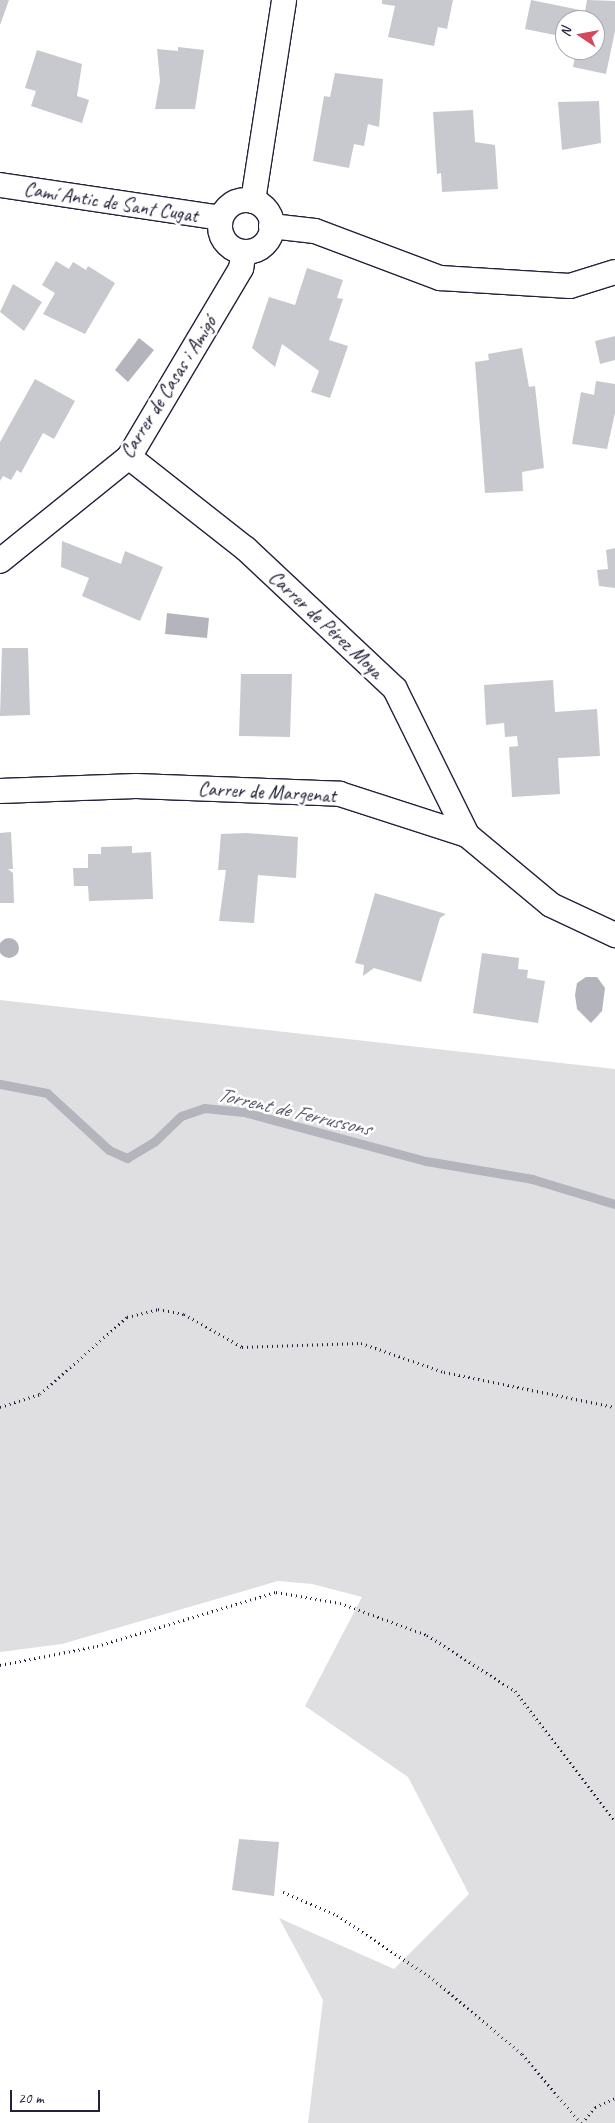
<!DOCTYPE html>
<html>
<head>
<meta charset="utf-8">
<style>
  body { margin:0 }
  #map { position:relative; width:615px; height:2123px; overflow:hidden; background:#fff; font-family:Caveat,sans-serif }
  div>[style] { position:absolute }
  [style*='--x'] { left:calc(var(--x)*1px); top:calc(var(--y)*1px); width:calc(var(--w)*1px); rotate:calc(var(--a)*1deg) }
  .green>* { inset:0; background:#dfdfe2 }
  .water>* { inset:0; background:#b4b4bc }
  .round { border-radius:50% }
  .stream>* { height:9px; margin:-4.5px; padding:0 4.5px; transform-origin:4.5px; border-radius:4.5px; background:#b4b4bc }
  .building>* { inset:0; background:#c8c8cf }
  .path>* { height:3px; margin-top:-1.5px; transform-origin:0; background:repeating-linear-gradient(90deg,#22223b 0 1px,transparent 0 5px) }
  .roads { filter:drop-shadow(1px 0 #22223b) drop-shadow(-1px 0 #22223b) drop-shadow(0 1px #22223b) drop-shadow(0 -1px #22223b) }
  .minor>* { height:24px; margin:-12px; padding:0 12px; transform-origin:12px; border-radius:12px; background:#fff }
  .minor>.ring { margin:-12px; padding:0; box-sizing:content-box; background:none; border:24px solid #fff; border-radius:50% }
  span { translate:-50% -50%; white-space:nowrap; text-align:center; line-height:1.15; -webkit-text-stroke:5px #fff; paint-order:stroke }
  .street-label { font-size:20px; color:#22223b }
  .water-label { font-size:21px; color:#5c5c6f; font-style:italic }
  .north { position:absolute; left:555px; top:10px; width:50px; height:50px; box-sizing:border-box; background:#fff; border:1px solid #a7a7b1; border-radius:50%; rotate:282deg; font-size:14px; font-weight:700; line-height:20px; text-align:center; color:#22223b }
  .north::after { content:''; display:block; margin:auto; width:18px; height:22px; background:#d1495b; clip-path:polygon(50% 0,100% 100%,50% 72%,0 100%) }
  .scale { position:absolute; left:10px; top:2090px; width:90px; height:22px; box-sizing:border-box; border:2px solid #22223b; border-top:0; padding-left:6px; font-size:15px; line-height:18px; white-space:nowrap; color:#22223b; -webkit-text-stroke:4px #fff; paint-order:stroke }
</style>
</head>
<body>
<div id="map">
  <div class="green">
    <div style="clip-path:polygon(0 1000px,615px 1069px,615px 2123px,308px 2123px,323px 2000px,279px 1918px,394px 1969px,469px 1894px,408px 1777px,305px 1706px,362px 1597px,312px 1584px,278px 1581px,62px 1644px,0 1652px)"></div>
  </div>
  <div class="water">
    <div style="clip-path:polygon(139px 338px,154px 350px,128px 382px,115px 370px)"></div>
    <div style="clip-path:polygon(167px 613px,209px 618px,207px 638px,165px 634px)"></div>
    <div class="round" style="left:-1px;top:938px;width:20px;height:20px"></div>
    <div style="clip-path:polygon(586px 977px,597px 977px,605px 988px,602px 1011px,591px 1023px,577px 1009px,575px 995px,577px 983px)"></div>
  </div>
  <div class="stream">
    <div style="--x:0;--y:1084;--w:48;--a:10.8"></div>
    <div style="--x:47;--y:1093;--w:84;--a:42.6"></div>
    <div style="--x:109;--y:1150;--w:20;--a:24"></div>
    <div style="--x:127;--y:1158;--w:31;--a:-31"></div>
    <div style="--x:154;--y:1142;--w:37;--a:-44"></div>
    <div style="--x:181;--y:1116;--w:24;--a:-19"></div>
    <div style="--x:204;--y:1108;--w:40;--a:5.7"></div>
    <div style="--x:244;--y:1112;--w:188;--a:15.1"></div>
    <div style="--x:426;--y:1161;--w:108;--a:9.6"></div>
    <div style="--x:532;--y:1179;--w:87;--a:16.8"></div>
  </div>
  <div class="building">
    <div style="clip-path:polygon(0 0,9px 0,0 25px)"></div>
    <div style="clip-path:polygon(382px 0,453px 0,447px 29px,438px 27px,434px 46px,388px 37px,395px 6px,382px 4px)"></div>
    <div style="clip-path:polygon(531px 0,585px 11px,587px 0,615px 1px,615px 31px,606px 74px,573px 67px,576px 50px,593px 54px,595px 50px,595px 20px,565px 20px,565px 37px,525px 29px)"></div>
    <div style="clip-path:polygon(178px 47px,204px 50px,195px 109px,155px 109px,160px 81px,157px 49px,178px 51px)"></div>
    <div style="clip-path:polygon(37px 50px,82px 64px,77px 96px,89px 100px,82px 123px,31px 106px,36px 91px,25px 88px)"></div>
    <div style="clip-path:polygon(335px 73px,383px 79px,379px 127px,368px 124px,364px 146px,354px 144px,349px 168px,313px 161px,324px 96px,330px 97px)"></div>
    <div style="clip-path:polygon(599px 101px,601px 143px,562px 150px,558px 102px)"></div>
    <div style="clip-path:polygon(473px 110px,475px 142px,495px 145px,498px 189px,442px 192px,441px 173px,437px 174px,433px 112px)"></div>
    <div style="clip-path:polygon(56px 261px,69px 269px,73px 262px,86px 270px,88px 266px,115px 283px,85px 334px,43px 314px,55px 293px,42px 285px)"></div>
    <div style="clip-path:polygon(307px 268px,343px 280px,337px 298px,343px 299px,329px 340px,348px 346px,330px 398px,311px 392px,319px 371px,282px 344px,275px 367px,252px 348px,269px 297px,295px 305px)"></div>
    <div style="clip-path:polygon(13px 284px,42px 302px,24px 331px,0 312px)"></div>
    <div style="clip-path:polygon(615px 336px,615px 360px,600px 364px,595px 341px)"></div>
    <div style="clip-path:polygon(522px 348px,529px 387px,535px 386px,544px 468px,522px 472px,523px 491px,485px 493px,475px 362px,489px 360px,488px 354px)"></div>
    <div style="clip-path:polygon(35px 379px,75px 401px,54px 439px,43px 433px,21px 473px,17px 470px,11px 480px,3px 476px,0 481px,0 442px)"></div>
    <div style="clip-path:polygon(596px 381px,615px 384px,615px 413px,607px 449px,572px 444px,581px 392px,594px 395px)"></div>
    <div style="clip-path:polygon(62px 541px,121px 564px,125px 551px,163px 567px,140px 621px,82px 596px,89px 578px,61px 567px)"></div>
    <div style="clip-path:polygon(615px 548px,615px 588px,599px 586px,597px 570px,608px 569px,606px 550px)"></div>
    <div style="clip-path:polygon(2px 648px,28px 648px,30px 715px,0 716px)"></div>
    <div style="clip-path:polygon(241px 674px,292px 674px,290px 737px,239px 736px)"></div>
    <div style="clip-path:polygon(553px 680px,555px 712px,597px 709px,600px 756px,558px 758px,560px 794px,512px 797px,509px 747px,518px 746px,517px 736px,505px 737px,504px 723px,486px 725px,484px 685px)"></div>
    <div style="clip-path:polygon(11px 832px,13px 869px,8px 869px,13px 873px,14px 903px,0 903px,0 833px)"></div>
    <div style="clip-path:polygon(246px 833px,298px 837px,296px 878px,258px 875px,254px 923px,219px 921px,226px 870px,218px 870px,221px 834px)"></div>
    <div style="clip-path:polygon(132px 846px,132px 853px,151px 852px,153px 899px,89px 901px,88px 886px,74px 886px,73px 868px,88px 868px,88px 854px,101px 854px,101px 847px)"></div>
    <div style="clip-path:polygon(375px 893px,446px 914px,440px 918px,421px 982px,374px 968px,363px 976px,364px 965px,355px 963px)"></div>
    <div style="clip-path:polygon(482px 953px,519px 958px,518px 969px,528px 970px,527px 978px,545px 981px,538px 1023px,473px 1013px)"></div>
    <div style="clip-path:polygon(239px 1839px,279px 1842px,274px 1896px,232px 1890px)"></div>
  </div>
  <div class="path">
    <div style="--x:0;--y:1407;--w:42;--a:-18"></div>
    <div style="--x:40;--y:1394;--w:116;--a:-41.5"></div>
    <div style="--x:127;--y:1317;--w:32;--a:-14"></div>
    <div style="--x:158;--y:1309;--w:26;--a:11"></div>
    <div style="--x:184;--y:1314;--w:67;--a:29.6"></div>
    <div style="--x:242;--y:1347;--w:119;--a:-1.9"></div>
    <div style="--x:361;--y:1343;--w:88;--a:19.3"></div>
    <div style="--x:444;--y:1372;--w:175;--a:11.6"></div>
    <div style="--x:0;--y:1665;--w:99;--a:-11.1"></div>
    <div style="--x:97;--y:1646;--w:187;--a:-16.8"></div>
    <div style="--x:276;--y:1592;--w:65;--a:9.8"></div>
    <div style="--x:340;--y:1603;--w:93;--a:20.2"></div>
    <div style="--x:427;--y:1635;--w:104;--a:32.5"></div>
    <div style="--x:515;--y:1691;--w:164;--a:52.4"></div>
    <div style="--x:283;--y:1892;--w:59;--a:23.1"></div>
    <div style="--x:337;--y:1915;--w:115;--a:33.7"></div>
    <div style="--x:433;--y:1979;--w:116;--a:40.1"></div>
    <div style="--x:522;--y:2054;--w:91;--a:49.5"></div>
    <div style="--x:582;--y:2123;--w:21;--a:-51"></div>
    <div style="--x:595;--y:2107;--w:22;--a:-24"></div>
  </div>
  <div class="roads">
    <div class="minor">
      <div style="--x:0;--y:185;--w:223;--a:8.5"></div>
      <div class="ring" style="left:220px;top:200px;width:28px;height:28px"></div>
      <div style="--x:253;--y:201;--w:203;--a:-81.2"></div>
      <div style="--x:271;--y:226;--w:44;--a:6.5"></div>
      <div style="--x:315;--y:231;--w:134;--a:20.6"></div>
      <div style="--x:440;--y:278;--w:130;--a:3.5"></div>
      <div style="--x:570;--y:286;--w:47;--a:-17.3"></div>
      <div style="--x:129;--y:457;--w:149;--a:38.2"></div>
      <div style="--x:246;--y:549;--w:204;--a:43.2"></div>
      <div style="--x:395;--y:689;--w:163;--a:63.7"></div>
      <div style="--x:0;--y:561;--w:166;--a:-38.9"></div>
      <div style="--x:129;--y:457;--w:220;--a:-59.3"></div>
      <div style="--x:241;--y:268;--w:16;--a:-79"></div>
      <div style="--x:0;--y:791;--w:136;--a:-2.1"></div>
      <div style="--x:136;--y:786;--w:204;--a:2.2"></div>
      <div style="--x:340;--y:794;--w:133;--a:17.9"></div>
      <div style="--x:467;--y:835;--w:109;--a:39.8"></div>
      <div style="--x:551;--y:905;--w:71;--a:25.1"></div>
    </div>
  </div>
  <div class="street-label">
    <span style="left:111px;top:202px;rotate:9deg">Camí Antic de Sant Cugat</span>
    <span style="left:168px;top:387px;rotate:-58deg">Carrer de Casas i Amigó</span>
    <span style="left:326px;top:624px;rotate:43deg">Carrer de Pérez Moya</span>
    <span style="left:267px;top:792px;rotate:3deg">Carrer de Margenat</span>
  </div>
  <div class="water-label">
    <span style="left:294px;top:1111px;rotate:13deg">Torrent de Ferrussons</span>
  </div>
  <div class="north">N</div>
  <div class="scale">20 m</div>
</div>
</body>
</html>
